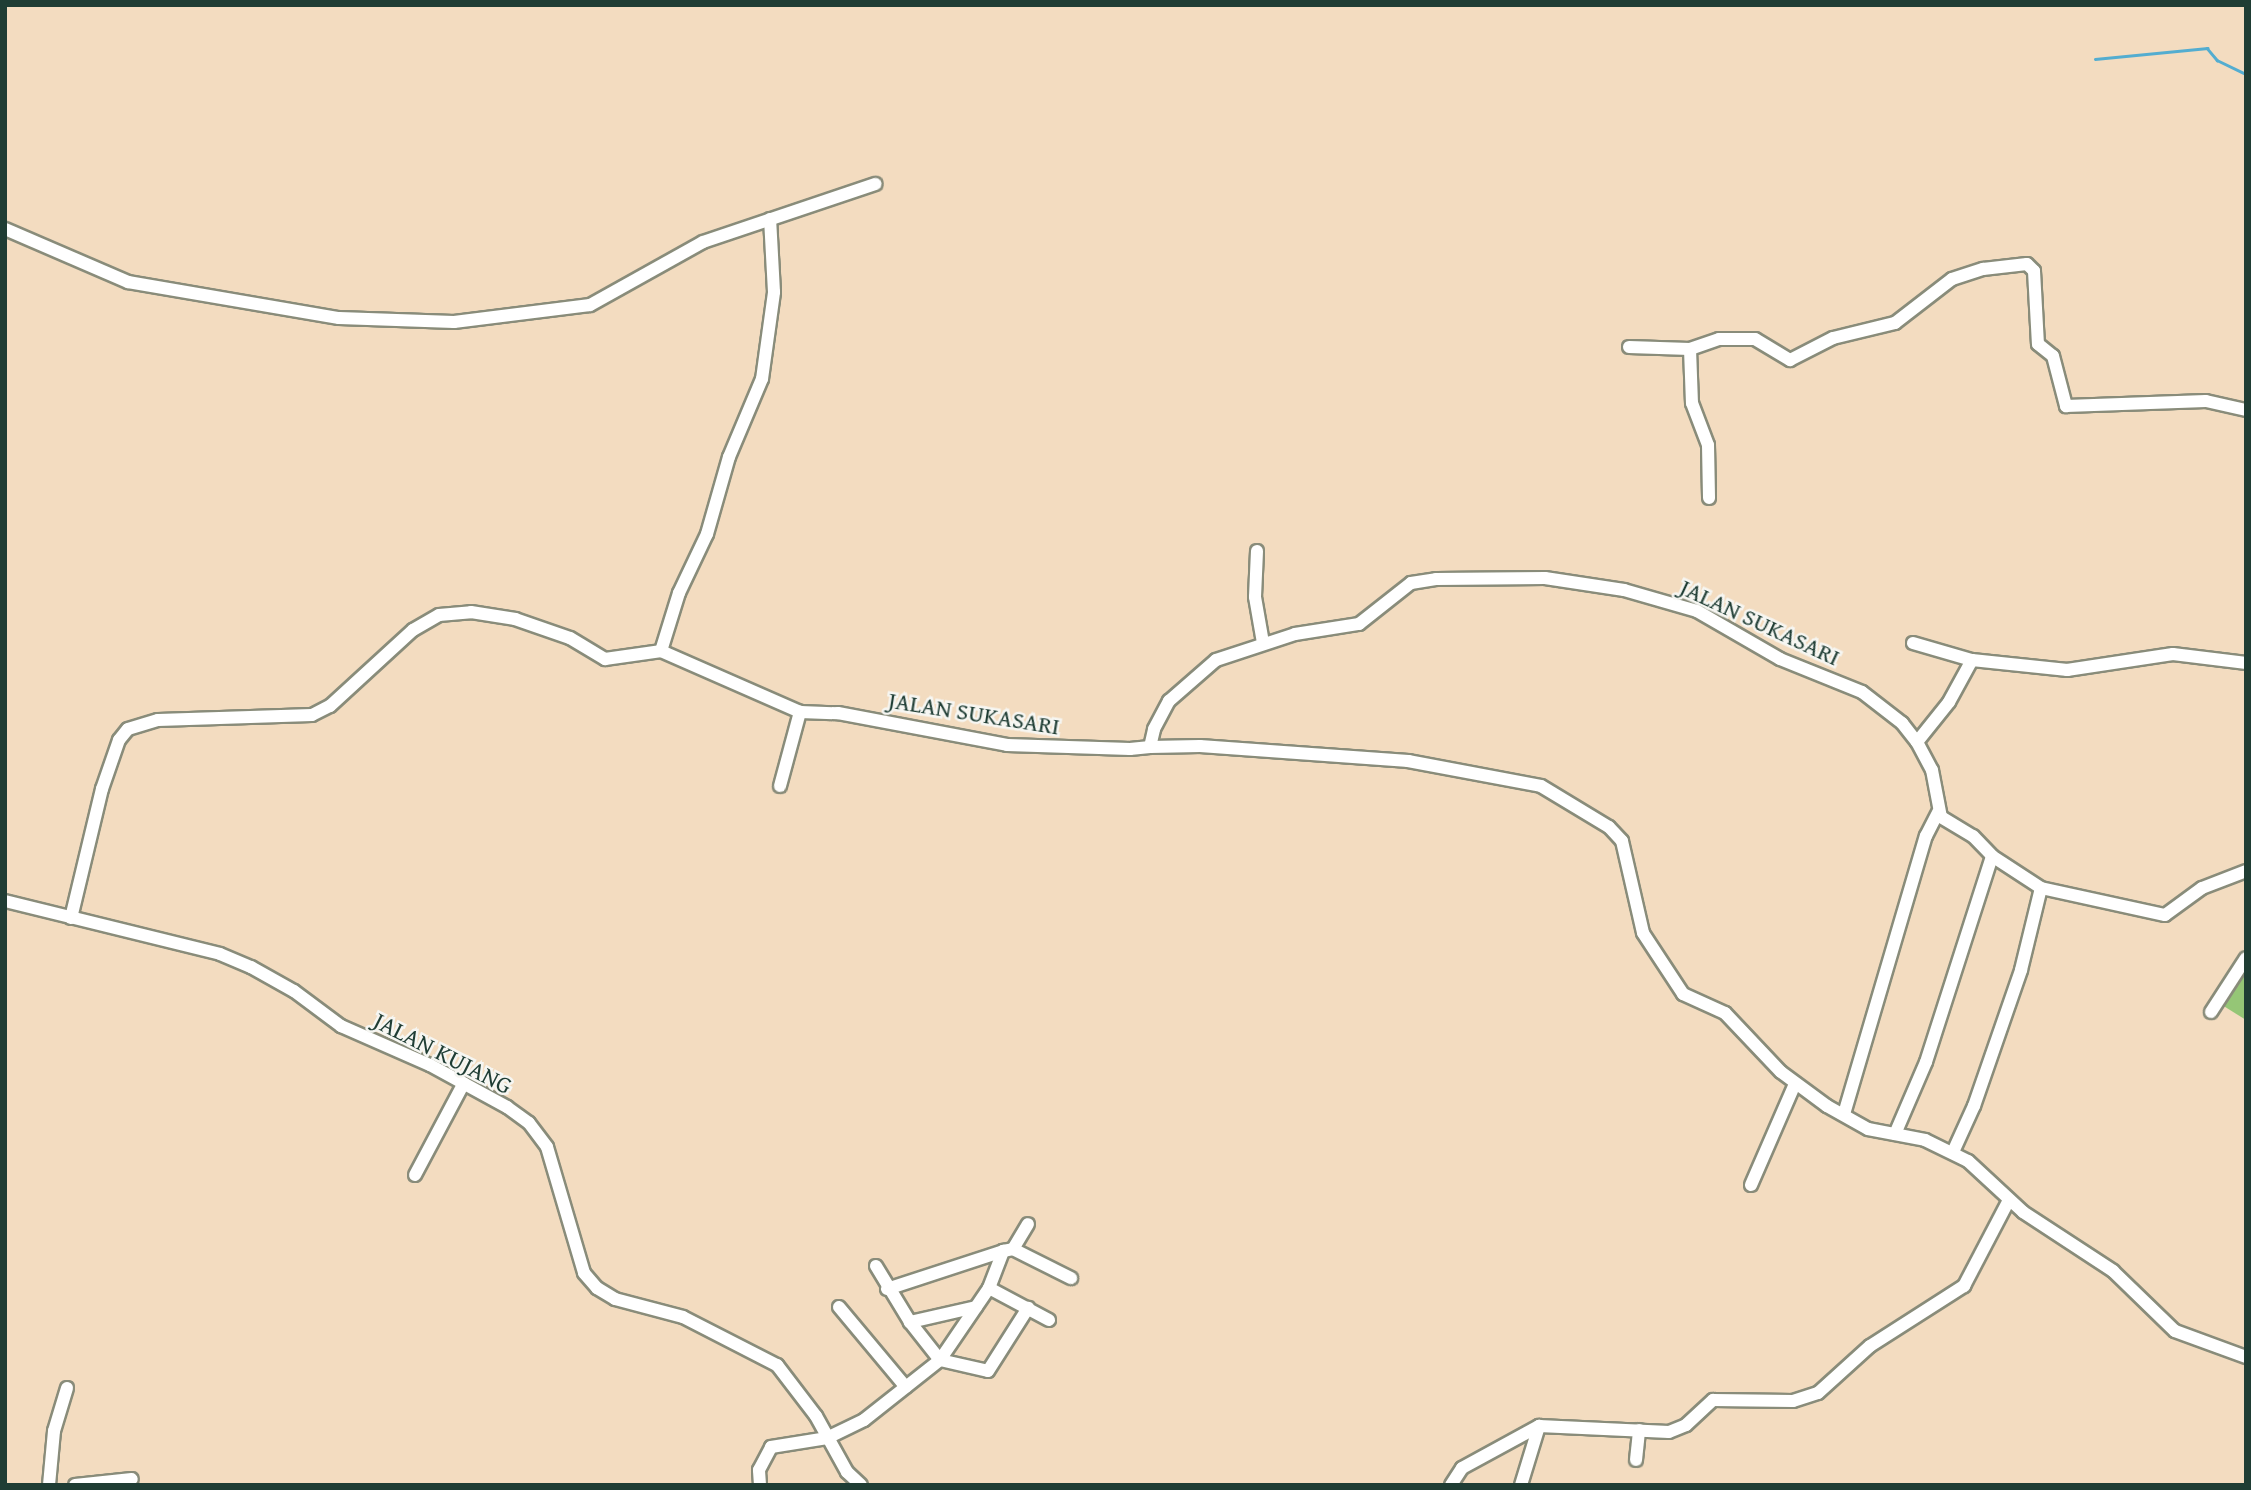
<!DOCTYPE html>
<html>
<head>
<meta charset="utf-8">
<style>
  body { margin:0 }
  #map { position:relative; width:2251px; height:1490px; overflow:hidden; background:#f3dcc0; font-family:"Gentium Book Plus",serif }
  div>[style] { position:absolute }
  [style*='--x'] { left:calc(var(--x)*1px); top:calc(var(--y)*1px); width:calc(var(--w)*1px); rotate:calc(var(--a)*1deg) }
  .green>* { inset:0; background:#95c676 }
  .stream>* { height:2.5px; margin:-1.25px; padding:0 1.25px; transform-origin:1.25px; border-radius:1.25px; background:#53add0 }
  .roads { filter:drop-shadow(2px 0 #898c7a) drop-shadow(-2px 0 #898c7a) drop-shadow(0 2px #898c7a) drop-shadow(0 -2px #898c7a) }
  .minor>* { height:12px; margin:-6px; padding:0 6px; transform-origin:6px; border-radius:6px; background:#fff }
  span { translate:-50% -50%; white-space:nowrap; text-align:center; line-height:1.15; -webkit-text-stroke:5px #f6f6f2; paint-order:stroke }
  .street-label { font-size:24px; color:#1f3d34 }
  .frame { position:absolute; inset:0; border:7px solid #1f3d34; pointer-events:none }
</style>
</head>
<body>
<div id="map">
  <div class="green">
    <div style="clip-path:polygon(2246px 968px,2246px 1020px,2222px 1005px)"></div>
  </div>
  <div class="stream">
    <div style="--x:2095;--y:59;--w:113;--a:-5.6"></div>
    <div style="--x:2207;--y:48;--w:16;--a:50"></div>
    <div style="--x:2217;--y:60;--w:32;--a:26"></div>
  </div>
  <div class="roads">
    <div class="minor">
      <div style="--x:5;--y:229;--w:134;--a:23.3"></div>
      <div style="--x:128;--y:282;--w:214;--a:9.7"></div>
      <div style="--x:339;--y:318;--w:115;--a:2"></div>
      <div style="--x:454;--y:322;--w:137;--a:-7.1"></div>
      <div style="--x:590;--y:305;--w:129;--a:-29.1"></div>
      <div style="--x:703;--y:242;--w:182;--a:-18.6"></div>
      <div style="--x:1629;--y:347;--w:61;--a:1.9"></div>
      <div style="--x:1690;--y:349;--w:31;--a:-19"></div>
      <div style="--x:1719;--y:339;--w:36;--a:0"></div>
      <div style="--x:1755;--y:339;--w:41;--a:31"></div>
      <div style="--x:1790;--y:360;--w:48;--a:-27.1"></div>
      <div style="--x:1833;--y:338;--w:64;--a:-13.6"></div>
      <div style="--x:1895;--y:323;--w:72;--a:-37.7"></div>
      <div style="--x:1952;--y:279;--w:33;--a:-18"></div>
      <div style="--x:1983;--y:269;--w:44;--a:-6.5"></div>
      <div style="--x:2027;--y:264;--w:10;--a:45"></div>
      <div style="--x:2034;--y:271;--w:73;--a:86.9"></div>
      <div style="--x:2038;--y:344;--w:19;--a:39"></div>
      <div style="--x:2053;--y:356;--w:52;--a:75.4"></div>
      <div style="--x:2066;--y:406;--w:140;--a:-2"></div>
      <div style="--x:2206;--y:401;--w:41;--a:12.7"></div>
      <div style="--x:1690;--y:349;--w:54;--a:87.9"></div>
      <div style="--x:1692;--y:403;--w:45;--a:69.1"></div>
      <div style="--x:1708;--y:445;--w:53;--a:88.9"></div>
      <div style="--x:1257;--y:551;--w:46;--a:92.5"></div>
      <div style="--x:1255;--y:597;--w:47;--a:80.1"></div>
      <div style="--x:1913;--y:643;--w:61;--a:16.1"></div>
      <div style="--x:1972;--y:660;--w:96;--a:6"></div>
      <div style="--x:2067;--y:670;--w:107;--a:-8.6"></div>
      <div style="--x:2173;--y:654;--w:74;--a:7"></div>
      <div style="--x:661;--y:651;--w:61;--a:-72.8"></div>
      <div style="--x:679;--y:593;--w:65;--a:-64.6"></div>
      <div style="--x:707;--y:534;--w:80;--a:-74.1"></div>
      <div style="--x:729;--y:457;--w:85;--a:-67.1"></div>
      <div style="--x:762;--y:379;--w:88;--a:-82.1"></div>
      <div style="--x:774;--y:292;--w:73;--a:-93.1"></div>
      <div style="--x:1917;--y:742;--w:51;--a:-51.3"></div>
      <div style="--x:1949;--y:702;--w:48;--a:-61.3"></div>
      <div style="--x:1150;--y:747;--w:50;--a:-1.1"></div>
      <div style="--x:1200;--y:746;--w:209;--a:4.1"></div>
      <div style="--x:1408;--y:761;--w:135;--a:10.6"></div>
      <div style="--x:1541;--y:786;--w:79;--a:31.1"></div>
      <div style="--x:1609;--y:827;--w:19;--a:47"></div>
      <div style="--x:1622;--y:841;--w:94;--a:77.1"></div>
      <div style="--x:1643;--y:933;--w:73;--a:56.7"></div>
      <div style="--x:1683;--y:994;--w:46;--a:24.3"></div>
      <div style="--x:1725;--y:1013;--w:81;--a:46.5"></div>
      <div style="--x:1781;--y:1072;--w:57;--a:36.5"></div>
      <div style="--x:1827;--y:1106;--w:47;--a:29.3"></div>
      <div style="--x:1868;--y:1129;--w:58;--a:10.9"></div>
      <div style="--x:1925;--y:1140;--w:48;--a:26"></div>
      <div style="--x:1968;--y:1161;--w:75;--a:42.8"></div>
      <div style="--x:2023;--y:1212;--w:108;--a:33.2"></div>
      <div style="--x:2113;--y:1271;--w:86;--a:44.1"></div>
      <div style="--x:2175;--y:1331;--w:76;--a:20.1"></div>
      <div style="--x:780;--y:786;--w:77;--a:-74.9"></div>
      <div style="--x:5;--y:901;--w:221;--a:13.8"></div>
      <div style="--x:220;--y:954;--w:34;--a:23"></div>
      <div style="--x:251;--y:967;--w:49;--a:29.2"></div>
      <div style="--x:294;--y:991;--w:59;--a:36.7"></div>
      <div style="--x:341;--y:1026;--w:97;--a:23.7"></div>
      <div style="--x:430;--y:1065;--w:88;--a:28.6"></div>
      <div style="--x:507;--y:1107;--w:27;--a:36"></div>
      <div style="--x:529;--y:1123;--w:30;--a:53"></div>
      <div style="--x:547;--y:1147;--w:131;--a:73.6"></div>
      <div style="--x:584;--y:1273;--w:20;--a:49"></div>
      <div style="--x:597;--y:1288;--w:21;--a:31"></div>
      <div style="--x:615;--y:1299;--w:70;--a:14.8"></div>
      <div style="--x:683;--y:1317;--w:106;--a:27.1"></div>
      <div style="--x:777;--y:1365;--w:64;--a:52.6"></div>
      <div style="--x:816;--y:1416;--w:64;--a:61"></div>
      <div style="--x:847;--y:1472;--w:19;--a:43"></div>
      <div style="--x:71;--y:918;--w:133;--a:-76.5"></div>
      <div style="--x:102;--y:789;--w:52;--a:-70.9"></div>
      <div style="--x:119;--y:740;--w:14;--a:-51"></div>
      <div style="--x:128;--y:729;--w:31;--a:-17"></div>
      <div style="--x:158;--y:720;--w:154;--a:-1.9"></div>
      <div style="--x:312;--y:715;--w:20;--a:-27"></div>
      <div style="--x:330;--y:706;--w:113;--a:-42.5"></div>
      <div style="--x:413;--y:630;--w:30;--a:-30"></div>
      <div style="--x:439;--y:615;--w:32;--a:-5"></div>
      <div style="--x:471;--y:612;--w:45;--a:9"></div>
      <div style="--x:515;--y:619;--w:58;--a:19.1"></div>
      <div style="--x:570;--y:638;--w:41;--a:31"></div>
      <div style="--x:605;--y:659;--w:57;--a:-8.1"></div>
      <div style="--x:661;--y:651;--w:152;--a:23.7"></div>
      <div style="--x:800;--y:712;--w:38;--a:2"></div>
      <div style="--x:838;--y:713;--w:172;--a:10.7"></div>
      <div style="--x:1007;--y:745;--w:123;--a:1.9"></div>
      <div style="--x:1130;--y:749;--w:20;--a:-6"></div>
      <div style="--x:1150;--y:747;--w:18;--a:-77"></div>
      <div style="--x:1154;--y:729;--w:32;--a:-62"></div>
      <div style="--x:1169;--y:701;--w:62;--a:-41.1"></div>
      <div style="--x:1216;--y:660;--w:83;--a:-18.2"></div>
      <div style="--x:1295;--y:634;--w:65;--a:-8.9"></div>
      <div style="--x:1359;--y:624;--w:66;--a:-38.3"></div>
      <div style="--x:1411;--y:583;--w:25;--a:-9"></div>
      <div style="--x:1436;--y:579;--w:109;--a:-0.5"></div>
      <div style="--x:1545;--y:578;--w:80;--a:8.6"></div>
      <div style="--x:1624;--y:590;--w:76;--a:16"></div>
      <div style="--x:1697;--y:611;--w:96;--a:30"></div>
      <div style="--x:1780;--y:659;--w:88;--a:21.9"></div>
      <div style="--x:1862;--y:692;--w:51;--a:37.8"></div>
      <div style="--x:1902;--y:723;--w:24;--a:52"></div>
      <div style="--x:1917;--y:742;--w:32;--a:62"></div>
      <div style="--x:1932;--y:770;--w:48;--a:79.2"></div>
      <div style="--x:1941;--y:817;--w:37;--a:31"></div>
      <div style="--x:1973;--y:836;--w:28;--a:46"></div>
      <div style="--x:1992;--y:856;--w:59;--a:33.1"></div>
      <div style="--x:2041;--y:888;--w:127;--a:12.3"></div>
      <div style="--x:2165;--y:915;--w:46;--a:-36.1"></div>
      <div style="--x:2202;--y:888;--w:47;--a:-21.1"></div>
      <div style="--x:2211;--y:1012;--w:64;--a:-57.1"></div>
      <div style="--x:1844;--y:1114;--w:290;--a:-73.6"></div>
      <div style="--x:1926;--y:836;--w:27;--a:-63"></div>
      <div style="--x:1895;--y:1134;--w:78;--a:-66.7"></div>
      <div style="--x:1926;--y:1062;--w:216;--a:-72.2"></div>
      <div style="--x:1953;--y:1152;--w:51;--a:-65.5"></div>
      <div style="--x:1974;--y:1106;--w:144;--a:-70.9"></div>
      <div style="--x:2021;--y:970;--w:84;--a:-76.3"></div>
      <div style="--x:415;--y:1175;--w:104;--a:-62"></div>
      <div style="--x:1751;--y:1185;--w:110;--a:-66.5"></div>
      <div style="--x:1013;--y:1249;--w:65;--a:26.6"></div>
      <div style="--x:876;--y:1266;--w:66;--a:58.7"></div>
      <div style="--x:989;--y:1288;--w:68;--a:28.1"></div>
      <div style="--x:887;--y:1289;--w:122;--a:-18.1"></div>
      <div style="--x:839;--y:1307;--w:104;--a:50.1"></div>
      <div style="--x:976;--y:1307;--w:68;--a:167.2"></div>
      <div style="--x:910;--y:1322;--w:48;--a:51.7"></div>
      <div style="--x:940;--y:1360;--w:49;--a:12.9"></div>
      <div style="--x:988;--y:1371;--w:75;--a:-57.6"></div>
      <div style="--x:1636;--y:1460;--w:30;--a:-84"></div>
      <div style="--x:49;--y:1485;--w:54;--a:-84.7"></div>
      <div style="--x:54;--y:1431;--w:45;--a:-73.2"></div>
      <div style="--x:75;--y:1485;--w:57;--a:-6"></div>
      <div style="--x:760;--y:1485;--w:15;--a:-94"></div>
      <div style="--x:759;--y:1470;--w:26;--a:-62"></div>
      <div style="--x:771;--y:1447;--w:57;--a:-9.1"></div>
      <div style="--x:827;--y:1438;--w:41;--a:-25.9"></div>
      <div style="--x:864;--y:1420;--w:97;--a:-38.3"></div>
      <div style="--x:940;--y:1360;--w:87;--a:-55.8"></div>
      <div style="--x:989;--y:1288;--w:40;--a:-69"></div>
      <div style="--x:1003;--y:1251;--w:10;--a:-11"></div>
      <div style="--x:1013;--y:1249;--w:29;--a:-59"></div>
      <div style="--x:1451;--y:1485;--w:20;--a:-57"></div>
      <div style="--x:1462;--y:1468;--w:88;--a:-28.6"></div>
      <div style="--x:1539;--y:1426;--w:130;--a:2.6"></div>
      <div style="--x:1669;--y:1432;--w:18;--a:-22"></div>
      <div style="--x:1686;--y:1425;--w:37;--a:-43"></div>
      <div style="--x:1713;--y:1400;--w:80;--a:0.7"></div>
      <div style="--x:1793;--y:1401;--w:26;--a:-18"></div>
      <div style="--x:1818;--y:1393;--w:70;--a:-42.1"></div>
      <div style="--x:1870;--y:1346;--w:112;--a:-32.6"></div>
      <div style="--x:1964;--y:1286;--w:97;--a:-62.4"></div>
      <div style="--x:1521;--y:1485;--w:62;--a:-73"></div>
    </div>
  </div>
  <div class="street-label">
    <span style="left:1760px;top:622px;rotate:25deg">JALAN SUKASARI</span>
    <span style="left:974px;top:713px;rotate:9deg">JALAN SUKASARI</span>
    <span style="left:443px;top:1053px;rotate:27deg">JALAN KUJANG</span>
  </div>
  <div class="frame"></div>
</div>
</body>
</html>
